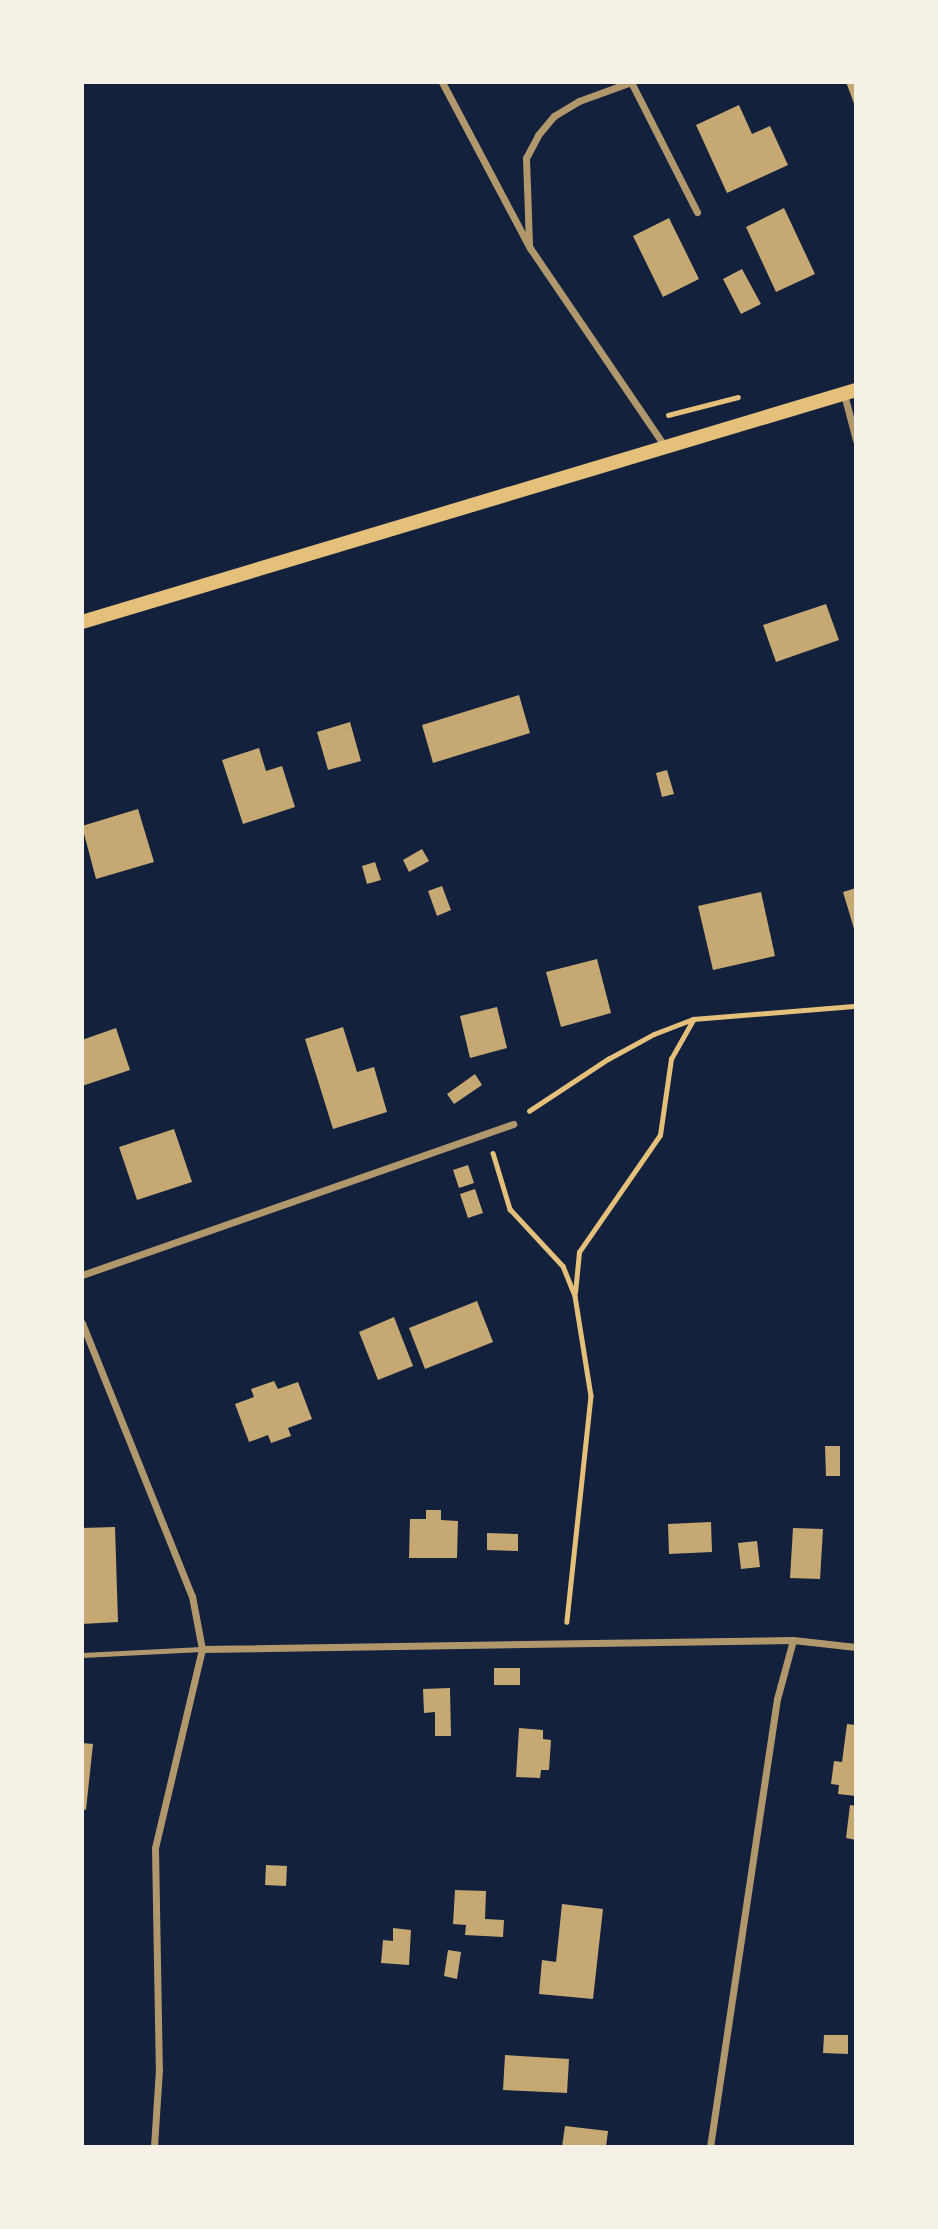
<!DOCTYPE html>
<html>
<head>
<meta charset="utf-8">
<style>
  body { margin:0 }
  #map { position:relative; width:938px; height:2229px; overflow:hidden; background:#14213d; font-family:Inter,sans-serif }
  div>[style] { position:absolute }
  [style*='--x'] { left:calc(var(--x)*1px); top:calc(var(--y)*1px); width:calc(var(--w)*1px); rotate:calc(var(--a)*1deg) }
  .building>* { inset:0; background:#c6a872 }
  .path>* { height:4.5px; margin:-2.25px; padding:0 2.25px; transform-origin:2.25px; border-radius:2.25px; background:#e5c07b }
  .service>* { height:5px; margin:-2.5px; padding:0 2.5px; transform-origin:2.5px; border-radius:2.5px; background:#b1986c }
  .minor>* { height:7px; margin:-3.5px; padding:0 3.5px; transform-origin:3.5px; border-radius:3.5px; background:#b1986c }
  .secondary>* { height:14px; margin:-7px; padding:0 7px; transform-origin:7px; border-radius:7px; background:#e5c07b }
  span { translate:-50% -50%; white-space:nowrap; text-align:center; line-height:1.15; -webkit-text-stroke:5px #f6f1e7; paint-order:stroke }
  .frame { position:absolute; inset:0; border:84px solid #f6f1e7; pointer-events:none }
</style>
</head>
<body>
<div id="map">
  <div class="building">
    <div style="clip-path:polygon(846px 82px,856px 82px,856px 106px,855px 106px)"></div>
    <div style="clip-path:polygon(739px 105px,752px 134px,770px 126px,788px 165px,727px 193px,696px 125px)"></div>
    <div style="clip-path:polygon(784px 208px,815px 274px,776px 292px,746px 227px)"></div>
    <div style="clip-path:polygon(669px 218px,699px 279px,663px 297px,633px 236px)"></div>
    <div style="clip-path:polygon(742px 269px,761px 304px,741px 314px,723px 279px)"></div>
    <div style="clip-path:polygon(826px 604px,839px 640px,776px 662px,763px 625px)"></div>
    <div style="clip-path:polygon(519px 695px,530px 733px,433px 763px,422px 725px)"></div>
    <div style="clip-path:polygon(350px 722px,361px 761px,328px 770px,317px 732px)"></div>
    <div style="clip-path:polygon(259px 748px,266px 771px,282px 766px,295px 807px,243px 824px,222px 760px)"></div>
    <div style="clip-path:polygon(667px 770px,674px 794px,662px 797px,656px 773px)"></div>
    <div style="clip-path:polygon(138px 809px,154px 862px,96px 879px,82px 826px)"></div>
    <div style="clip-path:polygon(422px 849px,429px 861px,409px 872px,403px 860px)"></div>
    <div style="clip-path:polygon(375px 862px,381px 880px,367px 884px,362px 866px)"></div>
    <div style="clip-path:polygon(442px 886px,451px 910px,437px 916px,428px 891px)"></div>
    <div style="clip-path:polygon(856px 888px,856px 932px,855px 932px,843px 892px)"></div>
    <div style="clip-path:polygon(761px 892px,775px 956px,713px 970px,698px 906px)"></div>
    <div style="clip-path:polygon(597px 959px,611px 1013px,561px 1027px,546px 972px)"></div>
    <div style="clip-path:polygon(497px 1007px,507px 1048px,470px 1058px,460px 1016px)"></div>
    <div style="clip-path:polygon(343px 1027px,357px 1072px,374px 1067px,387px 1112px,333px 1129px,305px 1039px)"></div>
    <div style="clip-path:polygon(116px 1028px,130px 1070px,82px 1086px,82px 1040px)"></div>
    <div style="clip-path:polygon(475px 1074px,482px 1085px,454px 1104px,447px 1094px)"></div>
    <div style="clip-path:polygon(174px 1129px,192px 1182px,137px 1200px,119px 1147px)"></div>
    <div style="clip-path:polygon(468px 1165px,474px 1183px,459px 1188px,453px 1170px)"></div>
    <div style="clip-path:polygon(475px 1189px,483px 1213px,468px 1218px,460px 1194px)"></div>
    <div style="clip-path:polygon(477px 1301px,493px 1342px,425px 1369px,409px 1328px)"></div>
    <div style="clip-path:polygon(394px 1317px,413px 1366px,378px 1380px,359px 1332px)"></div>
    <div style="clip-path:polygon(274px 1381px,278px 1389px,298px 1382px,312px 1419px,288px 1428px,291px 1436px,271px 1443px,268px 1435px,249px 1442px,235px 1404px,254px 1397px,251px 1389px)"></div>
    <div style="clip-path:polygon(825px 1446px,840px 1446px,840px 1476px,826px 1476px)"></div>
    <div style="clip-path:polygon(426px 1510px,441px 1510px,441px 1520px,458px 1521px,457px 1558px,409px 1558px,410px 1519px,426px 1519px)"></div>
    <div style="clip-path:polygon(711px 1522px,712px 1552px,669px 1554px,668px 1524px)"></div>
    <div style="clip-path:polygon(115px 1527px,118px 1622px,82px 1624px,82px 1528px)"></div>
    <div style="clip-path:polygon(793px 1528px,823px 1529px,820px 1579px,790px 1578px)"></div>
    <div style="clip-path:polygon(487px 1533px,518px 1534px,518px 1551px,487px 1550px)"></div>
    <div style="clip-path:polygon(757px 1541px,760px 1567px,741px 1569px,738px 1543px)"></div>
    <div style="clip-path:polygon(494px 1668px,520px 1668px,520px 1685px,494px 1685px)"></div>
    <div style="clip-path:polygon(450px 1688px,451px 1736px,435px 1736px,435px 1712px,424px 1713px,423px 1689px)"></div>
    <div style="clip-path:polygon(847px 1724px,856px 1725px,856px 1796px,838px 1794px,839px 1785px,831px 1784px,834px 1761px,842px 1762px)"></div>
    <div style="clip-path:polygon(519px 1728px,543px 1730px,543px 1739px,551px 1740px,549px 1770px,541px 1770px,540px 1778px,516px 1777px)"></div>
    <div style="clip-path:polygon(82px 1743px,93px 1744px,86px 1810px,82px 1809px)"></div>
    <div style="clip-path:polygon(850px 1805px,856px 1806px,856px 1840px,846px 1838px)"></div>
    <div style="clip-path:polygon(266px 1865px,287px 1866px,286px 1886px,265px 1885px)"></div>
    <div style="clip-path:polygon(455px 1890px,486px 1891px,485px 1919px,504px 1920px,503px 1937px,465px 1935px,466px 1925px,453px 1924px)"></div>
    <div style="clip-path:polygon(562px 1904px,603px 1909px,593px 1999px,539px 1994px,542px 1960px,556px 1962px)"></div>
    <div style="clip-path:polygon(393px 1928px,411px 1930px,409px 1965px,381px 1963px,383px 1940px,393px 1941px)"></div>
    <div style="clip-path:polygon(448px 1950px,461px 1952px,457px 1979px,444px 1976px)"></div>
    <div style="clip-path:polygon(824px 2035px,848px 2035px,848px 2054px,823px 2053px)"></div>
    <div style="clip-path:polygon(505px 2055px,569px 2059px,567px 2093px,503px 2090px)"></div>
    <div style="clip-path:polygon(565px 2126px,608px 2131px,606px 2147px,562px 2147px)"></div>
  </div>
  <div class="path">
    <div style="--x:668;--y:415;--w:72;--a:-14.4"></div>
    <div style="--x:529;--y:1111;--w:95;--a:-33.4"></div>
    <div style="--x:608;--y:1059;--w:52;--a:-28.5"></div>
    <div style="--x:654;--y:1034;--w:42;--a:-21"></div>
    <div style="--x:693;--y:1019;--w:164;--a:-4.6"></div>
    <div style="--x:493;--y:1153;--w:59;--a:73.1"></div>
    <div style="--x:510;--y:1209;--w:78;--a:47.1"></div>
    <div style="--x:563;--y:1266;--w:32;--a:68"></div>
    <div style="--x:575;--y:1296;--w:101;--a:80.9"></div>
    <div style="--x:591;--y:1396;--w:227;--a:96.1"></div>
    <div style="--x:575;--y:1293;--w:41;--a:-84.4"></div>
    <div style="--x:579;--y:1252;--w:142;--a:-55.3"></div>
    <div style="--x:660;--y:1135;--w:77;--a:-81.8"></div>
    <div style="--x:671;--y:1059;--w:45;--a:-60.6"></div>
  </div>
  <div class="service">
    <div style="--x:82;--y:1655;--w:120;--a:-2.9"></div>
  </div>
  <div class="minor">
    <div style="--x:442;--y:82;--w:188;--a:62.1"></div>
    <div style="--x:530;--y:248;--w:238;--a:55.8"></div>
    <div style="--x:529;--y:244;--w:86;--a:-92"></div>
    <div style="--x:526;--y:158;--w:26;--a:-62"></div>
    <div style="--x:538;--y:135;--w:25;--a:-50"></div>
    <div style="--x:554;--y:116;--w:29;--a:-31"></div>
    <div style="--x:579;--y:101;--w:55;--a:-20.1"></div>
    <div style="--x:631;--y:82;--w:146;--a:63.1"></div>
    <div style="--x:844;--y:394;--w:48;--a:75.4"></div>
    <div style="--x:82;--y:1275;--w:457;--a:-19.3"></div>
    <div style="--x:82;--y:1323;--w:294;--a:68.1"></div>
    <div style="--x:192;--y:1596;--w:54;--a:79.3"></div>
    <div style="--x:202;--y:1649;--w:204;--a:103.3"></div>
    <div style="--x:155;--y:1848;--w:221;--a:89"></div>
    <div style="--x:159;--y:2069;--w:78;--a:93.7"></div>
    <div style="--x:202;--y:1649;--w:591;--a:-0.87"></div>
    <div style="--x:793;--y:1640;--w:63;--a:6.3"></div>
    <div style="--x:710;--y:2147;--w:453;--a:-81.5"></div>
    <div style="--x:777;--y:1699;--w:61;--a:-74.8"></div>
  </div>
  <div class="secondary">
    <div style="--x:82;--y:622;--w:808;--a:-16.69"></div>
  </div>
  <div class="frame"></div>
</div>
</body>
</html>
